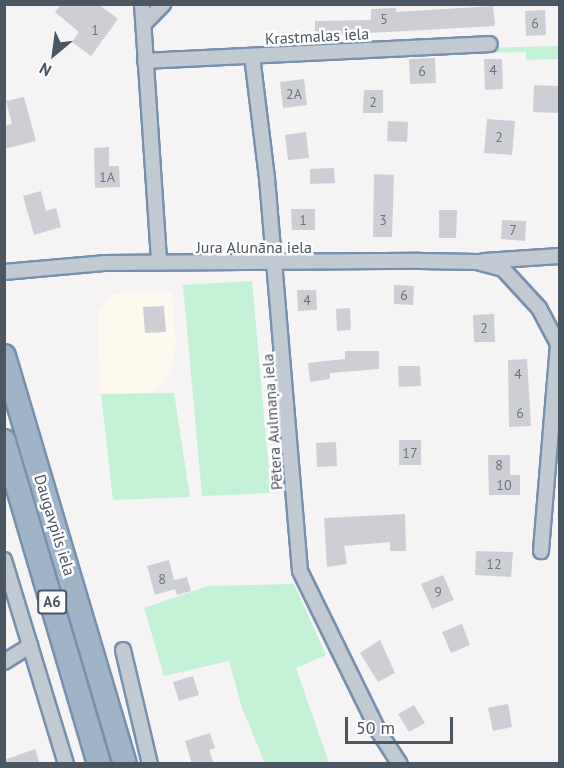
<!DOCTYPE html>
<html>
<head>
<meta charset="utf-8">
<style>
  body { margin:0 }
  #map { position:relative; width:564px; height:768px; overflow:hidden; background:#f5f3f3; font-family:"PT Sans",sans-serif }
  div>[style] { position:absolute }
  [style*='--x'] { left:calc(var(--x)*1px); top:calc(var(--y)*1px); width:calc(var(--w)*1px); rotate:calc(var(--a)*1deg) }
  .commercial>* { inset:0; background:#fdf9ef }
  .green>* { inset:0; background:#c3f1d5 }
  .building>* { inset:0; background:#cdcfd5 }
  .roads { filter:drop-shadow(2px 0 #7690ad) drop-shadow(-2px 0 #7690ad) drop-shadow(0 2px #7690ad) drop-shadow(0 -2px #7690ad) }
  .minor>* { height:14px; margin:-7px; padding:0 7px; transform-origin:7px; border-radius:7px; background:#c1cad2 }
  .trunk>* { height:22px; margin:-11px; padding:0 11px; transform-origin:11px; border-radius:11px; background:#9fb4c9 }
  span { translate:-50% -50%; white-space:nowrap; text-align:center; line-height:1.15; -webkit-text-stroke:5px #fff; paint-order:stroke }
  .number-label { font-size:14px; color:#6b747e }
  .number-label span { -webkit-text-stroke-width:0 }
  .shield-label span { padding:2px 4px; background:#fff; border:2px solid; border-radius:4px; -webkit-text-stroke-width:0 }
  .shield-label { font-size:15px; color:#4a5661; font-weight:700 }
  .street-label { font-size:16px; color:#4a5661 }
  .frame { position:absolute; inset:0; border:6px solid #4a5661; pointer-events:none }
  .north { position:absolute; left:24px; top:24px; width:60px; height:60px; -webkit-text-stroke:4px #fff; paint-order:stroke; rotate:209deg; font-size:16px; font-weight:700; line-height:24px; text-align:center; color:#4a5661 }
  .north::after { content:''; display:block; margin:auto; width:21px; height:27px; background:#4a5661; clip-path:polygon(50% 0,100% 100%,50% 72%,0 100%) }
  .scale { position:absolute; left:345px; top:717px; width:108px; height:27px; box-sizing:border-box; border:3px solid #4a5661; border-top:0; padding-left:8px; font-size:18px; line-height:21px; white-space:nowrap; color:#4a5661; -webkit-text-stroke:4px #fff; paint-order:stroke }
</style>
</head>
<body>
<div id="map">
  <div class="commercial">
    <div style="clip-path:polygon(129px 292px,172px 293px,176px 343px,172px 367px,164px 383px,145px 394px,101px 394px,97px 315px,112px 294px)"></div>
  </div>
  <div class="green">
    <div style="clip-path:polygon(559px 46px,559px 59px,526px 60px,526px 52px,483px 53px,483px 48px)"></div>
    <div style="clip-path:polygon(252px 281px,271px 493px,202px 496px,183px 285px)"></div>
    <div style="clip-path:polygon(174px 393px,190px 497px,113px 500px,101px 394px)"></div>
    <div style="clip-path:polygon(294px 584px,326px 655px,296px 668px,329px 763px,265px 763px,242px 708px,229px 661px,164px 676px,144px 608px,208px 586px)"></div>
  </div>
  <div class="building">
    <div style="clip-path:polygon(61px 4px,98px 4px,118px 19px,91px 56px,72px 42px,79px 32px,55px 12px)"></div>
    <div style="clip-path:polygon(493px 6px,495px 26px,315px 36px,315px 21px,371px 20px,371px 9px,396px 8px,396px 12px)"></div>
    <div style="clip-path:polygon(545px 10px,546px 35px,526px 36px,525px 11px)"></div>
    <div style="clip-path:polygon(435px 58px,436px 83px,410px 84px,409px 59px)"></div>
    <div style="clip-path:polygon(484px 59px,502px 59px,503px 89px,485px 90px)"></div>
    <div style="clip-path:polygon(304px 79px,307px 105px,283px 108px,280px 82px)"></div>
    <div style="clip-path:polygon(534px 85px,560px 86px,560px 113px,533px 112px)"></div>
    <div style="clip-path:polygon(364px 90px,383px 90px,383px 113px,363px 113px)"></div>
    <div style="clip-path:polygon(24px 97px,36px 141px,4px 149px,4px 126px,12px 124px,6px 101px)"></div>
    <div style="clip-path:polygon(487px 119px,515px 121px,512px 155px,484px 153px)"></div>
    <div style="clip-path:polygon(388px 121px,408px 122px,407px 142px,387px 141px)"></div>
    <div style="clip-path:polygon(306px 132px,309px 158px,288px 160px,285px 135px)"></div>
    <div style="clip-path:polygon(109px 147px,109px 166px,119px 166px,120px 187px,95px 188px,94px 148px)"></div>
    <div style="clip-path:polygon(334px 168px,335px 183px,310px 184px,310px 169px)"></div>
    <div style="clip-path:polygon(374px 174px,394px 175px,392px 237px,373px 237px)"></div>
    <div style="clip-path:polygon(41px 191px,46px 211px,56px 208px,61px 227px,34px 235px,23px 196px)"></div>
    <div style="clip-path:polygon(291px 209px,315px 209px,315px 230px,292px 230px)"></div>
    <div style="clip-path:polygon(439px 210px,457px 210px,456px 238px,439px 238px)"></div>
    <div style="clip-path:polygon(502px 220px,526px 221px,525px 241px,501px 239px)"></div>
    <div style="clip-path:polygon(394px 285px,414px 286px,413px 305px,394px 304px)"></div>
    <div style="clip-path:polygon(297px 290px,316px 290px,317px 310px,298px 311px)"></div>
    <div style="clip-path:polygon(164px 306px,166px 332px,145px 333px,143px 307px)"></div>
    <div style="clip-path:polygon(350px 308px,351px 330px,337px 331px,336px 309px)"></div>
    <div style="clip-path:polygon(494px 314px,495px 342px,474px 342px,473px 315px)"></div>
    <div style="clip-path:polygon(345px 351px,379px 351px,379px 369px,330px 373px,330px 379px,310px 382px,308px 363px,345px 359px)"></div>
    <div style="clip-path:polygon(527px 359px,531px 426px,509px 427px,508px 360px)"></div>
    <div style="clip-path:polygon(398px 366px,420px 366px,421px 386px,399px 387px)"></div>
    <div style="clip-path:polygon(399px 440px,421px 440px,421px 465px,399px 465px)"></div>
    <div style="clip-path:polygon(336px 442px,337px 466px,317px 467px,316px 443px)"></div>
    <div style="clip-path:polygon(488px 455px,510px 455px,510px 475px,520px 475px,520px 495px,489px 495px)"></div>
    <div style="clip-path:polygon(405px 514px,406px 551px,390px 551px,390px 542px,344px 546px,347px 564px,327px 567px,324px 518px)"></div>
    <div style="clip-path:polygon(476px 551px,513px 552px,511px 577px,475px 575px)"></div>
    <div style="clip-path:polygon(169px 560px,174px 580px,187px 577px,191px 591px,177px 595px,175px 589px,155px 595px,147px 566px)"></div>
    <div style="clip-path:polygon(443px 575px,454px 600px,432px 609px,421px 584px)"></div>
    <div style="clip-path:polygon(462px 624px,470px 645px,451px 653px,442px 632px)"></div>
    <div style="clip-path:polygon(380px 640px,395px 673px,378px 682px,360px 653px)"></div>
    <div style="clip-path:polygon(193px 676px,199px 695px,179px 701px,173px 682px)"></div>
    <div style="clip-path:polygon(508px 704px,512px 727px,493px 731px,488px 708px)"></div>
    <div style="clip-path:polygon(414px 705px,425px 723px,409px 732px,398px 714px)"></div>
    <div style="clip-path:polygon(210px 733px,215px 748px,209px 750px,214px 764px,192px 764px,185px 741px)"></div>
    <div style="clip-path:polygon(35px 749px,40px 764px,4px 764px,4px 760px)"></div>
  </div>
  <div class="roads">
    <div class="minor">
      <div style="--x:142;--y:4;--w:259;--a:86.2"></div>
      <div style="--x:144;--y:24;--w:28;--a:-46"></div>
      <div style="--x:252;--y:56;--w:123;--a:83"></div>
      <div style="--x:267;--y:178;--w:394;--a:85.2"></div>
      <div style="--x:300;--y:571;--w:179;--a:63.9"></div>
      <div style="--x:379;--y:732;--w:38;--a:57"></div>
      <div style="--x:145;--y:61;--w:345;--a:-2.8"></div>
      <div style="--x:484;--y:261;--w:76;--a:-3.8"></div>
      <div style="--x:4;--y:272;--w:100;--a:-5.1"></div>
      <div style="--x:104;--y:263;--w:316;--a:-0.4"></div>
      <div style="--x:420;--y:261;--w:57;--a:1"></div>
      <div style="--x:477;--y:262;--w:27;--a:15"></div>
      <div style="--x:503;--y:269;--w:53;--a:47.3"></div>
      <div style="--x:539;--y:308;--w:41;--a:62.2"></div>
      <div style="--x:558;--y:344;--w:208;--a:94.7"></div>
      <div style="--x:4;--y:560;--w:213;--a:73.1"></div>
      <div style="--x:123;--y:650;--w:117;--a:76.7"></div>
      <div style="--x:4;--y:662;--w:31;--a:-32"></div>
    </div>
    <div class="trunk">
      <div style="--x:4;--y:356;--w:426;--a:73.5"></div>
      <div style="--x:4;--y:441;--w:337;--a:73.6"></div>
    </div>
  </div>
  <div class="number-label">
    <span style="left:384px;top:19px">5</span>
    <span style="left:535px;top:23px">6</span>
    <span style="left:95px;top:30px">1</span>
    <span style="left:493px;top:70px">4</span>
    <span style="left:422px;top:71px">6</span>
    <span style="left:294px;top:94px">2A</span>
    <span style="left:373px;top:102px">2</span>
    <span style="left:499px;top:137px">2</span>
    <span style="left:107px;top:177px">1A</span>
    <span style="left:303px;top:220px">1</span>
    <span style="left:383px;top:220px">3</span>
    <span style="left:513px;top:230px">7</span>
    <span style="left:404px;top:295px">6</span>
    <span style="left:307px;top:300px">4</span>
    <span style="left:484px;top:328px">2</span>
    <span style="left:518px;top:374px">4</span>
    <span style="left:520px;top:413px">6</span>
    <span style="left:410px;top:453px">17</span>
    <span style="left:499px;top:465px">8</span>
    <span style="left:504px;top:485px">10</span>
    <span style="left:494px;top:564px">12</span>
    <span style="left:162px;top:579px">8</span>
    <span style="left:438px;top:592px">9</span>
  </div>
  <div class="shield-label">
    <span style="left:52px;top:602px">A6</span>
  </div>
  <div class="street-label">
    <span style="left:317px;top:36px;rotate:-3deg">Krastmalas iela</span>
    <span style="left:254px;top:247px">Jura Alunāna iela</span>
    <span style="left:272px;top:422px;rotate:-94deg">Pētera Aulmaņa iela</span>
    <span style="left:55px;top:525px;rotate:73deg">Daugavpils iela</span>
  </div>
  <div class="frame"></div>
  <div class="north">N</div>
  <div class="scale">50 m</div>
</div>
</body>
</html>
